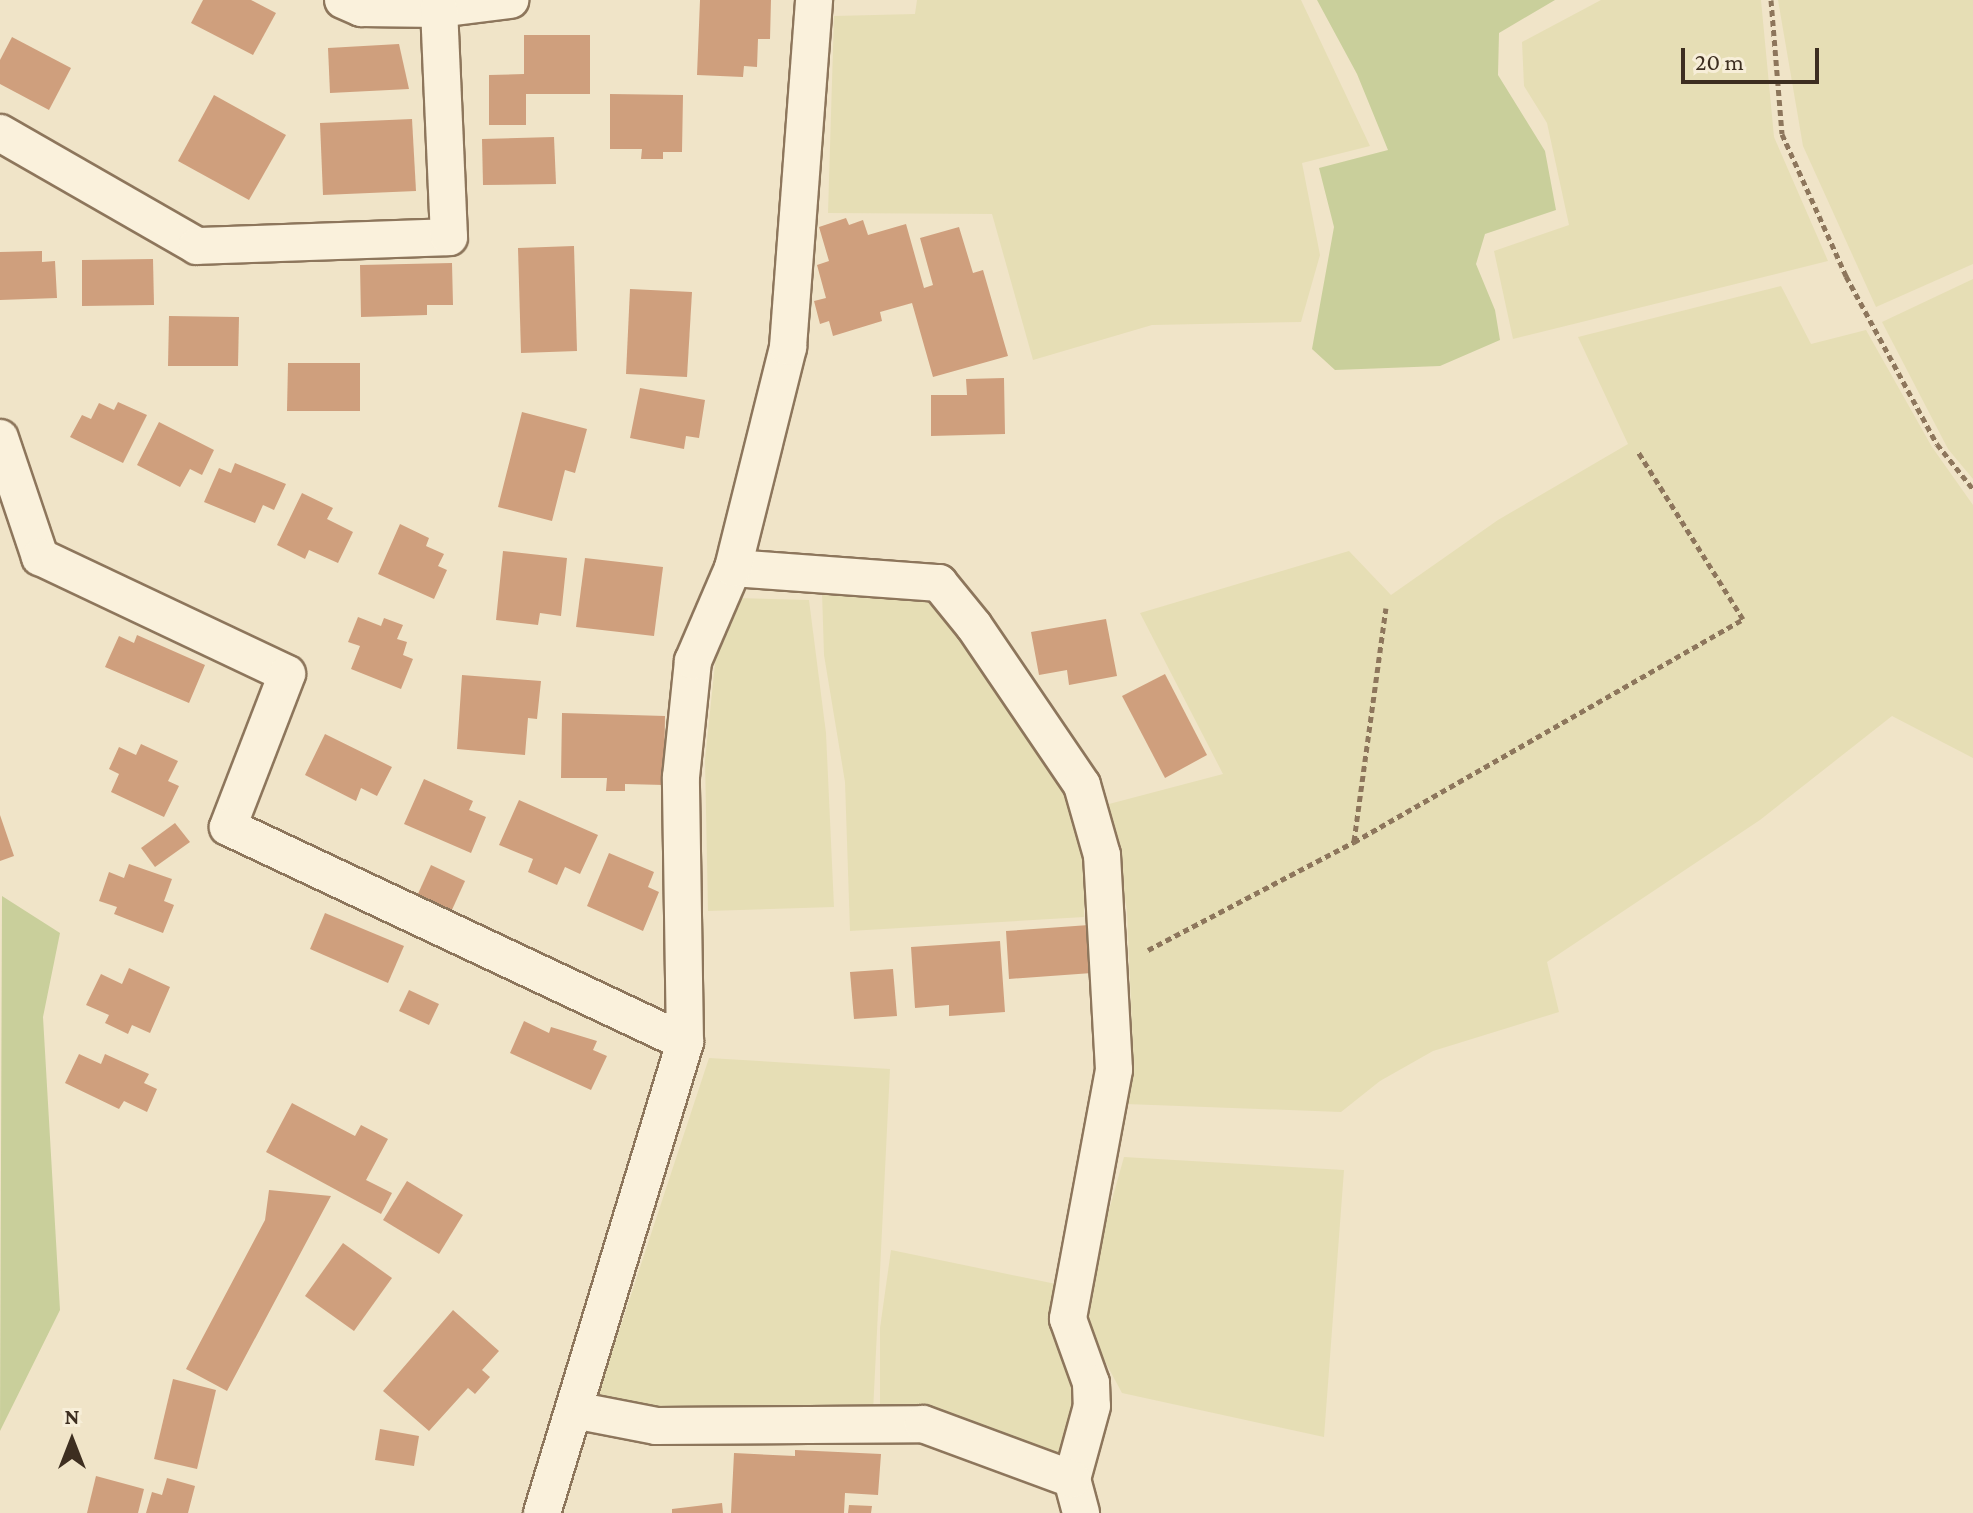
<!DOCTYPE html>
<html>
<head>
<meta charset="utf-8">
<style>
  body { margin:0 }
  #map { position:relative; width:1973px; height:1513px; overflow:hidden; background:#f0e4c8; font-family:"Crimson Pro",serif }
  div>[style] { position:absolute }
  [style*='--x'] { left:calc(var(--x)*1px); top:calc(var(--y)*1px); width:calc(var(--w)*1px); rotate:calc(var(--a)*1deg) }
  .farmland>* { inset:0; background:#e6deb5 }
  .green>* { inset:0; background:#c9cf9b }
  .building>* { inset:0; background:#cf9f7d }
  .path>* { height:5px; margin-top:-2.5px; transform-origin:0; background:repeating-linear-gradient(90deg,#8d765c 0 6px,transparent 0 10px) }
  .roads { filter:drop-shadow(2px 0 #8d765c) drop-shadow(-2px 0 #8d765c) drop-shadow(0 2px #8d765c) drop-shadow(0 -2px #8d765c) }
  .street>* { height:36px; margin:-18px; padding:0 18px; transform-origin:18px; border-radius:18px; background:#faf1dc }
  span { translate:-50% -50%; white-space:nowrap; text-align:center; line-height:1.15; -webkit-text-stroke:8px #f7eed8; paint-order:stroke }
  .north { position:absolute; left:32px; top:1401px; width:80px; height:80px; -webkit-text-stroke:6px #f7eed8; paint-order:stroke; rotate:0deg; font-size:22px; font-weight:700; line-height:32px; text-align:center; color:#3d2e20 }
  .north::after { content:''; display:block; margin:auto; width:28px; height:36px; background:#3d2e20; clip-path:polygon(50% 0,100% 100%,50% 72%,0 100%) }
  .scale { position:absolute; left:1681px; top:48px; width:138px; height:36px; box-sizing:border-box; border:4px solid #3d2e20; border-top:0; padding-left:10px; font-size:24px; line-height:28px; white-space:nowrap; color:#3d2e20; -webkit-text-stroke:6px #f7eed8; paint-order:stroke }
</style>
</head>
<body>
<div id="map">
  <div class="farmland">
    <div style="clip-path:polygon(917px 0,1301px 0,1370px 146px,1302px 163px,1320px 255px,1301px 322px,1152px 325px,1033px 360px,992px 214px,828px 213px,834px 16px,915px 14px)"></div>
    <div style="clip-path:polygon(1601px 0,1761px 0,1774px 137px,1828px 261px,1513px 339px,1494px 251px,1569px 225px,1547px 123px,1524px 86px,1522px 42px)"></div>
    <div style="clip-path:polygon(1778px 0,1973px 0,1973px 264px,1876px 307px,1803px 146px)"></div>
    <div style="clip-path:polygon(1973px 279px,1973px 479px,1948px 449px,1882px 322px)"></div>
    <div style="clip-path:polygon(1781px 286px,1811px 344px,1866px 330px,1932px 447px,1973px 505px,1973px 758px,1892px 716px,1760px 820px,1547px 962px,1559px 1012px,1433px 1051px,1380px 1081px,1341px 1112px,1126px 1104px,1133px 1051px,1127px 911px,1109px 804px,1223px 774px,1140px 613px,1349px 551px,1391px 595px,1498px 520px,1628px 444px,1578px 337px)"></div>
    <div style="clip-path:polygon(822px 592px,934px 596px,1067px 792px,1084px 835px,1084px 917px,850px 931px,845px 782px,824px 655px)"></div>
    <div style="clip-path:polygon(737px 598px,809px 600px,826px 733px,834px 907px,708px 911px,705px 760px,717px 644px)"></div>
    <div style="clip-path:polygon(709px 1058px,890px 1069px,873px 1412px,640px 1408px,598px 1395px)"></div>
    <div style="clip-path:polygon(1124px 1157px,1344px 1170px,1324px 1437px,1122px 1393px,1087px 1328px,1104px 1228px)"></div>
    <div style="clip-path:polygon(891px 1250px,1056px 1284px,1080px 1391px,1059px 1460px,880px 1411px,880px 1328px)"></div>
  </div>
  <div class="green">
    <div style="clip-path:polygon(1317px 0,1555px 0,1499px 33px,1498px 75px,1545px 151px,1556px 210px,1485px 234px,1476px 264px,1495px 310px,1500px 340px,1440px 366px,1335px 370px,1312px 349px,1334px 227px,1319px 168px,1388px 150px,1357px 74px)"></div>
    <div style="clip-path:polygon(2px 896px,60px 933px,43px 1017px,60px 1310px,0 1431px)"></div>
  </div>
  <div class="building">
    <div style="clip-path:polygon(203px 0,251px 0,276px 13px,253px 55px,191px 23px)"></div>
    <div style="clip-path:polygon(700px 0,771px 0,770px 39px,758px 39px,757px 67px,744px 66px,743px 77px,697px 75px)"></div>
    <div style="clip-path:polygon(524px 35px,590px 35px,590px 94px,526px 94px,526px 125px,489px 125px,489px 75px,524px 74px)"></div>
    <div style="clip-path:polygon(12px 37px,71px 68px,49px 110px,0 84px,0 60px)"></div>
    <div style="clip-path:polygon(399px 44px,409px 89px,330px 93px,328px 48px)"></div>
    <div style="clip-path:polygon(610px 94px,683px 95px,682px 152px,663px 152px,663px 159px,641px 159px,642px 149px,610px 149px)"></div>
    <div style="clip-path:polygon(214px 95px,286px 135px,249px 200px,178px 161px)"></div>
    <div style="clip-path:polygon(412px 119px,416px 191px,323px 195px,320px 123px)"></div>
    <div style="clip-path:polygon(554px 137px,556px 184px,483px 185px,482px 139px)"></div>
    <div style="clip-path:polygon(846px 218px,849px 225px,863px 220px,868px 235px,906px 224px,924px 288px,933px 285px,920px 238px,959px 227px,973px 273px,983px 270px,1008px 356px,933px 377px,912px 303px,880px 312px,882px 321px,833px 336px,829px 321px,820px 324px,814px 301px,826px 298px,817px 265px,829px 261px,819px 227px)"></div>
    <div style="clip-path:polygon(574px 246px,577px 351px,521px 353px,518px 248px)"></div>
    <div style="clip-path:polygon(42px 251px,42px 262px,55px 261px,57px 298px,0 300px,0 252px)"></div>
    <div style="clip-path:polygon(153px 259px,154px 305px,82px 306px,82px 260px)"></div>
    <div style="clip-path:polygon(452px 263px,453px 305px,427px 305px,427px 315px,361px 317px,360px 265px)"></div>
    <div style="clip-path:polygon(630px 289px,692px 292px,687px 377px,626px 374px)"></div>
    <div style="clip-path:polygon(169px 316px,239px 317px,238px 366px,168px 366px)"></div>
    <div style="clip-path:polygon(288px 363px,360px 363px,360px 411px,287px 411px)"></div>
    <div style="clip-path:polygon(1004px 378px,1005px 434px,931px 436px,931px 395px,967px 395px,966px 379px)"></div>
    <div style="clip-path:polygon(640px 388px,705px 400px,699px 438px,686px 436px,684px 449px,630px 438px)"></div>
    <div style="clip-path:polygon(118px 402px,147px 415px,123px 463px,70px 437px,82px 415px,91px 419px,99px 403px,114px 410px)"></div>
    <div style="clip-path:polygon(522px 412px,587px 429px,575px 473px,565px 470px,552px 521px,498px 507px)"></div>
    <div style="clip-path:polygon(159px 422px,214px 450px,202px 475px,190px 469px,180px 487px,137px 465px)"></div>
    <div style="clip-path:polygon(235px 463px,286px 484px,274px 510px,263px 505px,255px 523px,204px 502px,219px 468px,231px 473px)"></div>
    <div style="clip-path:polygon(302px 493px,333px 508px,327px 519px,353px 532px,338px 563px,309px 550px,305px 559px,277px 545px)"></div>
    <div style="clip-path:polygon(400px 524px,429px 538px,426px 546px,444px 554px,438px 566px,447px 570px,434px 599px,378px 574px)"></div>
    <div style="clip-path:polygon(503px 551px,567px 558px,561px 616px,540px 613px,538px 625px,496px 620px)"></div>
    <div style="clip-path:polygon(585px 558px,663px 567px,654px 636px,576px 627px)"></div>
    <div style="clip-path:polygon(358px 617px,381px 626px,384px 618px,403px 625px,397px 639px,407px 642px,403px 655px,413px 659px,401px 689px,351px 669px,360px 646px,348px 642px)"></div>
    <div style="clip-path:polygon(1106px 619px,1117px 676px,1069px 685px,1067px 670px,1039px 675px,1031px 632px)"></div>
    <div style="clip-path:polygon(137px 635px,205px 665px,189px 703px,105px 667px,119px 636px,134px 643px)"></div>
    <div style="clip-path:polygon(1165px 674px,1207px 755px,1165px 778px,1122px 696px)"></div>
    <div style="clip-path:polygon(462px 675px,541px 681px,537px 719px,528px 718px,525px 755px,457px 749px)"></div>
    <div style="clip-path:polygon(562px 713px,665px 716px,664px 785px,625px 784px,625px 791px,606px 791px,607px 778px,561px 778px)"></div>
    <div style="clip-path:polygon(325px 734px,392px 767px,377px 796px,361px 788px,356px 801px,305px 775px)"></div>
    <div style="clip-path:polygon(141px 744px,178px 761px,168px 781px,179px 786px,164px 817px,111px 792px,119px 774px,109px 769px,119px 747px,136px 755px)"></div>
    <div style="clip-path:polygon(424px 779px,473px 801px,469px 810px,486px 817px,471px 853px,404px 824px)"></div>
    <div style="clip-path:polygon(519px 800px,598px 835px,580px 874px,565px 867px,557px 885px,528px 872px,533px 859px,499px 845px)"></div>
    <div style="clip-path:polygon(0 815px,14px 856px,0 861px)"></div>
    <div style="clip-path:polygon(175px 823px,190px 842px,155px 867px,141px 848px)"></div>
    <div style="clip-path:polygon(609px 853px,654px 872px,648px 887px,659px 892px,643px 931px,587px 906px)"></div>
    <div style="clip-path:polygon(129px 864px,172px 879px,164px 901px,174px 905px,163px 933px,114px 914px,117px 907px,99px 901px,109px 872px,124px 878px)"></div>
    <div style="clip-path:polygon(431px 865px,465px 881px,451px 912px,417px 896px)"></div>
    <div style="clip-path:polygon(325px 913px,404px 946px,388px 983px,310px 949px)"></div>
    <div style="clip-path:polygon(1089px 925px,1092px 973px,1009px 979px,1006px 931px)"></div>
    <div style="clip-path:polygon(1000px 941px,1005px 1012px,949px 1016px,949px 1005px,915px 1008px,911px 947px)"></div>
    <div style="clip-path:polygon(129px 968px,170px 987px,150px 1033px,132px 1025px,128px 1034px,105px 1023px,109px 1015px,86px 1005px,101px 974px,122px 984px)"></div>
    <div style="clip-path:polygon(893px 969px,897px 1016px,854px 1019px,850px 972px)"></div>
    <div style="clip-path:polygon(409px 990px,439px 1004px,429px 1025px,399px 1011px)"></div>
    <div style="clip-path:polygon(524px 1021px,549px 1033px,551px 1027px,597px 1041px,593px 1050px,607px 1056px,591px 1090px,510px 1053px)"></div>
    <div style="clip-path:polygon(79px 1054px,101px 1064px,105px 1054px,149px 1074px,144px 1083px,157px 1089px,147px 1112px,124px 1101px,119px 1109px,65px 1083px)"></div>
    <div style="clip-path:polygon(292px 1103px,355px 1136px,361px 1125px,388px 1139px,366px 1180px,392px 1193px,381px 1214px,266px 1152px)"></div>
    <div style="clip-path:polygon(407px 1181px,463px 1215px,439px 1254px,383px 1220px)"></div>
    <div style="clip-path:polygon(269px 1190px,331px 1196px,227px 1391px,186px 1369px,265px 1220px)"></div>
    <div style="clip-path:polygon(343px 1243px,392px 1278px,354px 1331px,305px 1296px)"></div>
    <div style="clip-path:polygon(453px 1310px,499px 1351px,482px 1370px,490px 1377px,475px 1394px,468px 1388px,429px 1431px,383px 1391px)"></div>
    <div style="clip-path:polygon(173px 1379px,216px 1390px,197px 1469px,154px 1459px)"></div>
    <div style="clip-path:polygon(380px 1429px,419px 1436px,414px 1466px,375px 1460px)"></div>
    <div style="clip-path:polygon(795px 1450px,881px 1454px,878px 1495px,845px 1493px,844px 1513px,731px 1513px,734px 1453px,795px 1456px)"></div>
    <div style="clip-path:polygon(96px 1476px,144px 1489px,138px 1513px,87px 1513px)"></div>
    <div style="clip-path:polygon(167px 1478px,195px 1486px,188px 1513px,146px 1513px,152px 1492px,162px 1495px)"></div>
    <div style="clip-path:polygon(722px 1503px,723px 1513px,672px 1513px,672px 1509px)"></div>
    <div style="clip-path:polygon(849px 1505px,872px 1506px,871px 1513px,848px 1513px)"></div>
  </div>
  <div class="path">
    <div style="--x:1771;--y:0;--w:134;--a:85.3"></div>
    <div style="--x:1782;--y:134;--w:156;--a:65.7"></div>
    <div style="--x:1846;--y:276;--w:191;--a:61.6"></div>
    <div style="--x:1937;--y:444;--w:58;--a:51.3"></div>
    <div style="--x:1354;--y:841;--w:235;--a:-82.2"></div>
    <div style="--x:1148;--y:950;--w:233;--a:-27.7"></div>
    <div style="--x:1354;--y:842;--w:448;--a:-29.8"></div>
    <div style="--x:1743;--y:619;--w:199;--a:-122.1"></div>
  </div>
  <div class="roads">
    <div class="street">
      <div style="--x:343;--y:0;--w:20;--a:24"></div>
      <div style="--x:361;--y:8;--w:78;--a:0.7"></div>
      <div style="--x:439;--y:9;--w:72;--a:-7.2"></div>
      <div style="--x:0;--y:133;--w:227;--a:29.8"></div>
      <div style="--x:197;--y:246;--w:252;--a:-2"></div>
      <div style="--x:449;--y:237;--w:228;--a:-92.5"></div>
      <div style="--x:0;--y:438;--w:126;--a:71.4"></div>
      <div style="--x:40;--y:557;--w:273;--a:25.3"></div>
      <div style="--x:287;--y:674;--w:164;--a:111.1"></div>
      <div style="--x:228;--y:827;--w:505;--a:25.2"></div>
      <div style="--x:733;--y:568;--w:207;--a:4.2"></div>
      <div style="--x:939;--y:583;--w:55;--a:50.9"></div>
      <div style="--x:974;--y:626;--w:192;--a:55.8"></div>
      <div style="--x:1082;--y:785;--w:73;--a:74.1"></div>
      <div style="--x:1102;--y:855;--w:215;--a:86.8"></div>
      <div style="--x:1114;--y:1070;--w:253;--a:100.5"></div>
      <div style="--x:1068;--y:1319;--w:68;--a:70.2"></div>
      <div style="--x:1091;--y:1383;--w:23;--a:88"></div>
      <div style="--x:1092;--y:1406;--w:76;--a:105.3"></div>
      <div style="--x:1072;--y:1479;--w:35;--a:75"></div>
      <div style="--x:574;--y:1410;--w:84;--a:11"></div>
      <div style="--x:656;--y:1426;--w:267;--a:-0.4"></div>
      <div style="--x:923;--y:1424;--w:159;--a:20.3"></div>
      <div style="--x:542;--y:1513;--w:492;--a:-73.1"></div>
      <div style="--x:685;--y:1042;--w:265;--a:-90.9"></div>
      <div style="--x:681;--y:777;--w:117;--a:-84.1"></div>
      <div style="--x:693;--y:661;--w:101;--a:-66.7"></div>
      <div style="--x:733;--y:568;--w:228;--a:-76"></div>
      <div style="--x:788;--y:347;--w:348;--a:-85.7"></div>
    </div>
  </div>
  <div class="north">N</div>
  <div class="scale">20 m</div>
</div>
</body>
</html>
